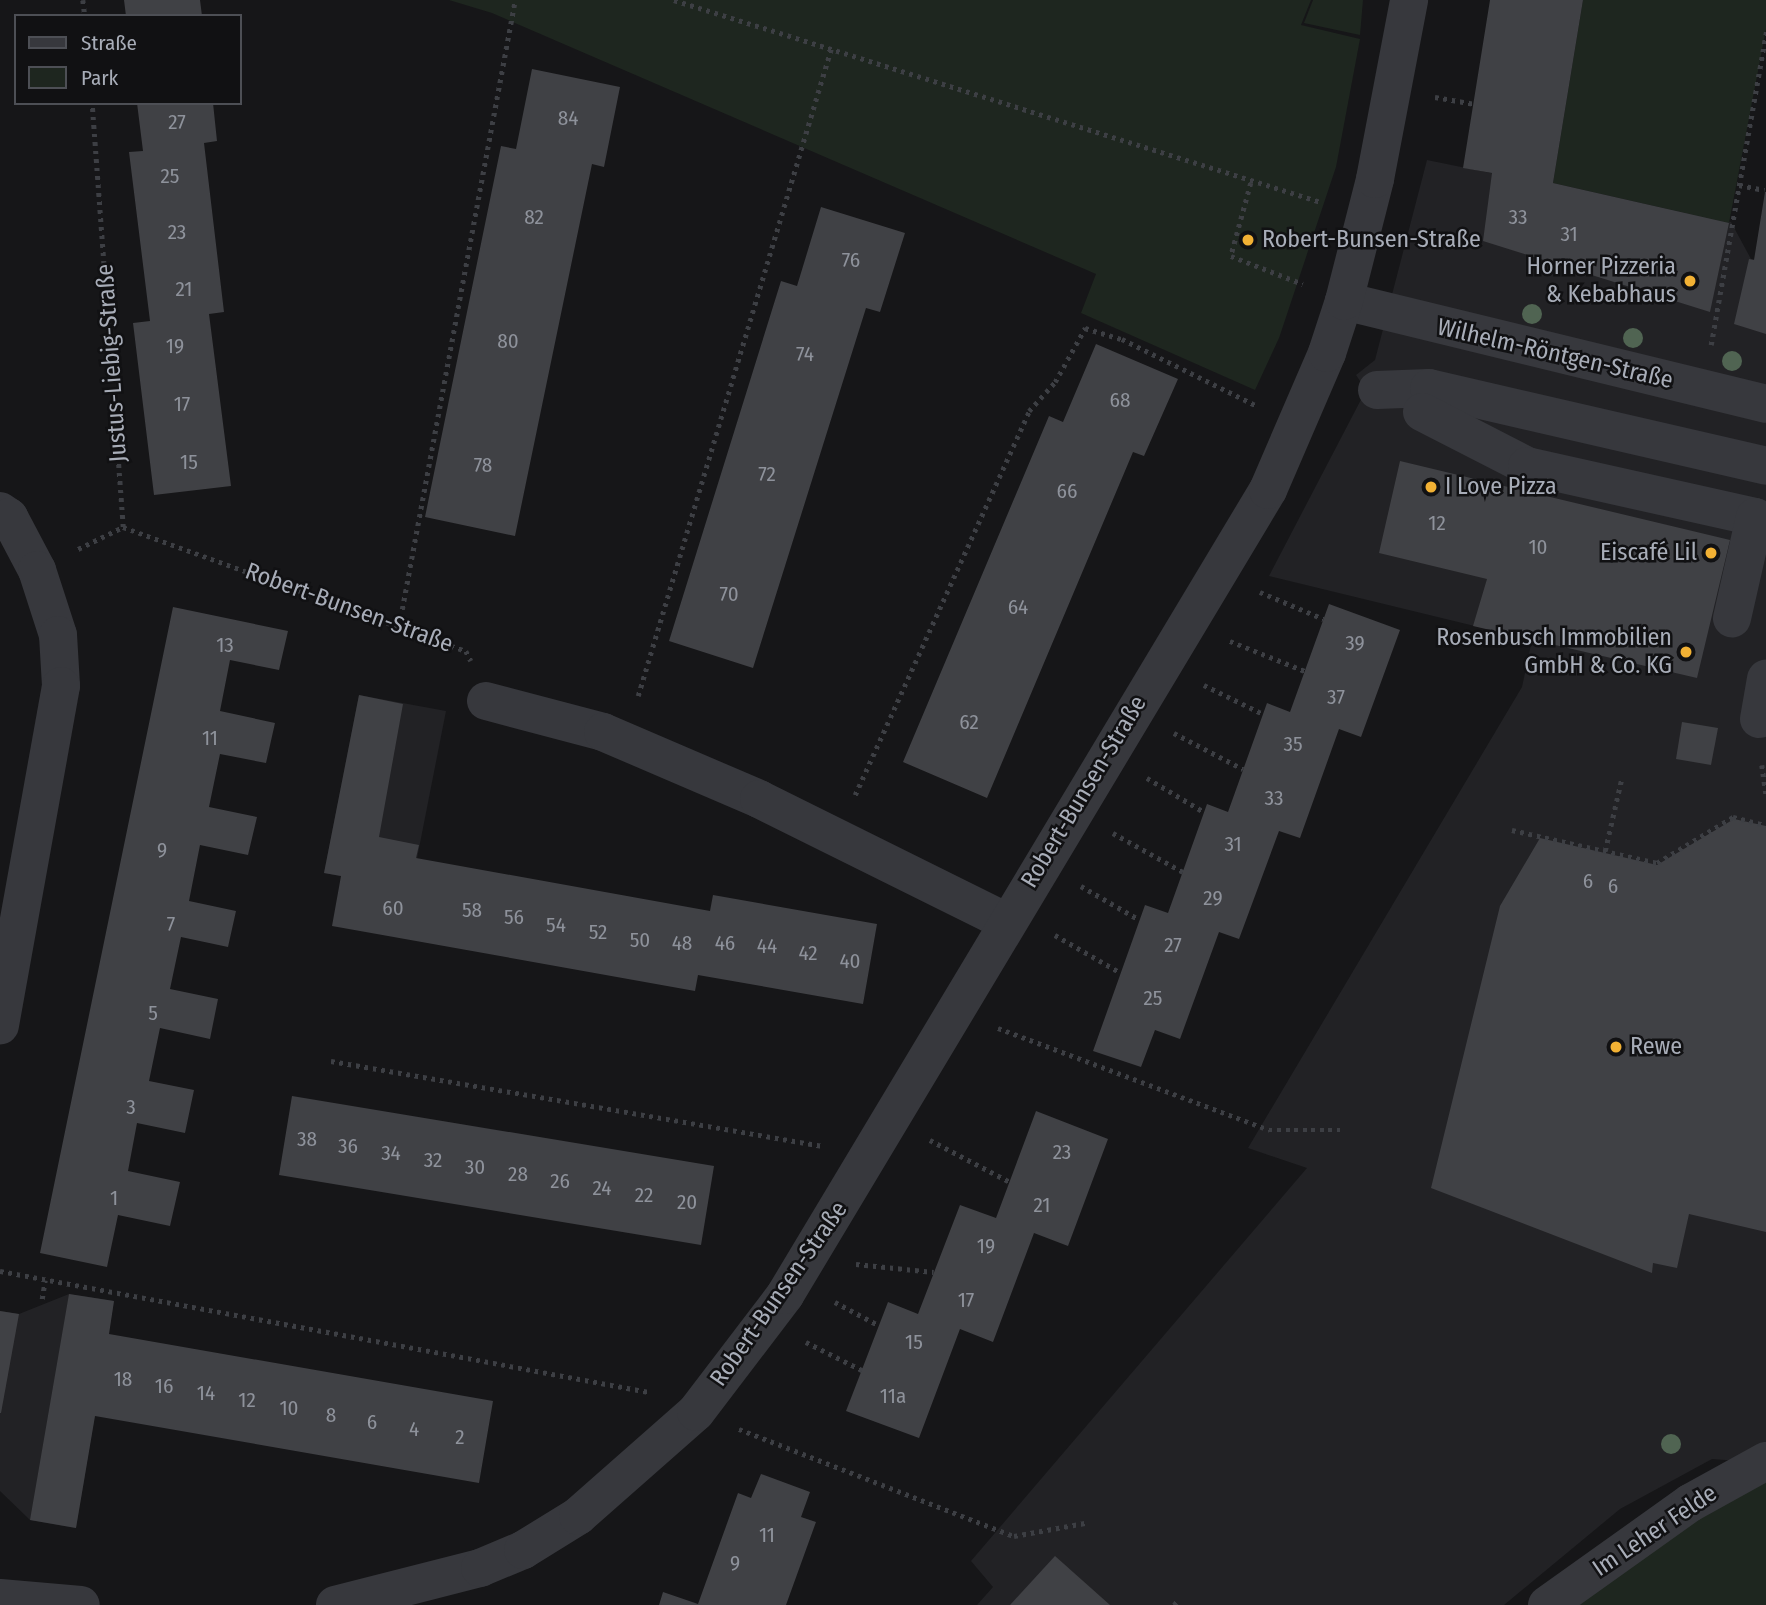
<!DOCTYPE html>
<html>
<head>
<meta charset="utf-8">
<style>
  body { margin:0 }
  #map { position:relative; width:1766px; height:1605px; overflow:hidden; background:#161618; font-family:"Fira Sans Condensed",sans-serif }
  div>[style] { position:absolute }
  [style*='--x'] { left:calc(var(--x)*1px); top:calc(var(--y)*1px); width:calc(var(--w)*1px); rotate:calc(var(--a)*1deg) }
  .built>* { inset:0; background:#222225 }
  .green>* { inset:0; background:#1e261f }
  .building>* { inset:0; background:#404145 }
  .path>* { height:4.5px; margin-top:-2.25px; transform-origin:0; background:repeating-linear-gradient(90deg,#3d3f44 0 3.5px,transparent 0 8.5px) }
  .street>* { height:38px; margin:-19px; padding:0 19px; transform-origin:19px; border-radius:19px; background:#37383d }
  .trees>* { width:20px; height:20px; margin:-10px; border-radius:50%; background:#506452 }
  .dots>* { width:19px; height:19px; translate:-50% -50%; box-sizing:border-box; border:4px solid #111113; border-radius:50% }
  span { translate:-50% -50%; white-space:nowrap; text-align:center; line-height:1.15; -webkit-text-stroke:5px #111113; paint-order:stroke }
  .number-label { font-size:21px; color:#8e929b }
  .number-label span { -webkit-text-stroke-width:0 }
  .poi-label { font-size:24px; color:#a8adb8 }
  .left { translate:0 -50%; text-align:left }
  .right { translate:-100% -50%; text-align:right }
  .street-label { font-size:24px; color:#a8adb8 }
  .legend { position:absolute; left:14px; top:14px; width:228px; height:91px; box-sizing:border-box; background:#111113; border:2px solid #4d4f55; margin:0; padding:9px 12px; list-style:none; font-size:21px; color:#a8adb8 }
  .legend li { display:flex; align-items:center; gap:14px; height:35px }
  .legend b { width:35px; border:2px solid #4d4f55 }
</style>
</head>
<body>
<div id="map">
  <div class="built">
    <div style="clip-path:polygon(1427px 160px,1731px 222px,1751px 259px,1766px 262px,1766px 1463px,1712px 1459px,1620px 1509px,1504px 1605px,977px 1605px,993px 1587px,971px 1561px,1307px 1168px,1248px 1148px,1522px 687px,1532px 640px,1269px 576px,1366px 390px,1356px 375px,1375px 360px)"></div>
    <div style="clip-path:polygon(359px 695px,446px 711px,411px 889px,324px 873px)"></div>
    <div style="clip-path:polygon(69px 1294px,114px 1301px,76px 1528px,30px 1520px,0 1491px,0 1311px,19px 1314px)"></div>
  </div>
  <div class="green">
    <div style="clip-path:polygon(449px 0,1311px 0,1301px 25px,1360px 39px,1336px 167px,1279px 338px,1255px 390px,1081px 313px,1096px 274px,492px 13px)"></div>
    <div style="clip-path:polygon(1313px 0,1363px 0,1360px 35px,1304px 23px)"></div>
    <div style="clip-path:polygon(1583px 0,1766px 0,1766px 29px,1729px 223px,1553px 183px)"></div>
    <div style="clip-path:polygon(1766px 1479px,1766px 1605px,1576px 1605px,1713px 1503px)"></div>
  </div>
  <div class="building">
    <div style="clip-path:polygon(124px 0,200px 0,202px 16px,126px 16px)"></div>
    <div style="clip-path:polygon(1490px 0,1583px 0,1553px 183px,1729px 223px,1710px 312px,1483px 241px,1492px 173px,1463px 168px)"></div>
    <div style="clip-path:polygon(532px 69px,620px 87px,604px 167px,592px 164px,515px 536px,425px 517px,501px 146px,516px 149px)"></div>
    <div style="clip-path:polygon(137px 103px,213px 103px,217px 141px,204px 143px,224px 312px,209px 314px,231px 486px,154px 495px,133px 323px,150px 321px,129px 152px,143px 151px)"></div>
    <div style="clip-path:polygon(1765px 192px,1766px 192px,1766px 334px,1734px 324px,1749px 259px,1754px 260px)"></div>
    <div style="clip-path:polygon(821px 207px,905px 233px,880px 312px,866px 308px,753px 668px,669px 641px,781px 281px,797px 286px)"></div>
    <div style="clip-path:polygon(1096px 344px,1178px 379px,1144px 456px,1133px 452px,987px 798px,903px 762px,1049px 416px,1063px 422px)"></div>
    <div style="clip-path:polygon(1400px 461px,1730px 540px,1697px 678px,1473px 626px,1487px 579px,1379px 553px)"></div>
    <div style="clip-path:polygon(1329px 604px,1400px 630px,1361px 737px,1339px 729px,1300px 838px,1279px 831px,1239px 939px,1219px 932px,1180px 1039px,1155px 1030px,1141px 1067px,1093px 1051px,1145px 905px,1168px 913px,1207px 804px,1228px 812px,1267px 703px,1290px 712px)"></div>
    <div style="clip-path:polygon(173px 607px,288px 631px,279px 670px,230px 660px,220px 711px,275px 723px,266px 763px,220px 754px,209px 807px,257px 817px,248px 855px,200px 845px,189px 901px,236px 911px,228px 947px,181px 937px,170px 989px,218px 999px,210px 1039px,160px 1028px,149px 1081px,194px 1090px,185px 1133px,137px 1123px,128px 1171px,180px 1182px,170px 1226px,118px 1215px,107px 1267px,40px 1253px)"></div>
    <div style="clip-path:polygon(359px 695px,403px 704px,379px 837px,419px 845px,416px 858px,710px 911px,713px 895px,877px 924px,863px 1004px,698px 975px,695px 991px,332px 926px,341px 876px,324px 873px)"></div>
    <div style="clip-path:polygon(1682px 722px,1718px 728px,1711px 765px,1676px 759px)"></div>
    <div style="clip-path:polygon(1734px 819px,1766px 826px,1766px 1232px,1689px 1214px,1677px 1268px,1653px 1263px,1652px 1273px,1431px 1188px,1500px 906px,1540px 838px,1657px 865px)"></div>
    <div style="clip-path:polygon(292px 1096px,714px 1166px,701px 1245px,279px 1175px)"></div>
    <div style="clip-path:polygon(1036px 1111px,1108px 1139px,1068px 1246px,1034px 1233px,993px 1342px,960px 1329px,919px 1438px,846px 1411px,888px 1302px,918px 1314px,960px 1205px,996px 1218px)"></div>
    <div style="clip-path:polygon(69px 1294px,114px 1301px,109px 1334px,493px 1401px,479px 1483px,95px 1416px,76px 1528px,30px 1520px)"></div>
    <div style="clip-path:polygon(0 1311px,19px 1314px,1px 1413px,0 1413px)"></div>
    <div style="clip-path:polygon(761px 1474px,810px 1492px,801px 1517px,816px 1522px,786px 1605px,659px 1605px,663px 1592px,698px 1604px,738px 1493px,751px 1498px)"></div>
    <div style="clip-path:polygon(1055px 1556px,1110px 1605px,1010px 1605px)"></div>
  </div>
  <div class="path">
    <div style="--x:83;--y:0;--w:16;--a:83"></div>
    <div style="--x:674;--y:0;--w:678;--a:17.34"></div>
    <div style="--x:1435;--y:97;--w:39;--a:10"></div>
    <div style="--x:1251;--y:183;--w:76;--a:105.3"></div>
    <div style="--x:1231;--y:256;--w:77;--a:21.3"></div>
    <div style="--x:1739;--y:185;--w:26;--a:11"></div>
    <div style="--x:1711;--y:345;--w:318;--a:-80"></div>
    <div style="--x:123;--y:527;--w:365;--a:19.9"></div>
    <div style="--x:466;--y:651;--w:11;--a:63"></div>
    <div style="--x:78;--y:549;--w:50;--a:-26.1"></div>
    <div style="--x:123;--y:527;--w:425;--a:-94.2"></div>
    <div style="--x:1260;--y:592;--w:69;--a:22.9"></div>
    <div style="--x:399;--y:626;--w:637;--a:-79.5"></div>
    <div style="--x:1230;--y:641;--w:81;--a:21.8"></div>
    <div style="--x:1204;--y:685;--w:66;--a:26.2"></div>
    <div style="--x:638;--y:696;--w:675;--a:-73.39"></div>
    <div style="--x:1174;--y:733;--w:78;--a:27.6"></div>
    <div style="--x:1762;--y:765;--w:30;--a:82"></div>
    <div style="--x:1147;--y:778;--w:66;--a:30.8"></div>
    <div style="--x:855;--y:795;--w:422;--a:-65.6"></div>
    <div style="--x:1029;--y:411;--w:39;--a:-48"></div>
    <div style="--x:1055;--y:382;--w:62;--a:-60.9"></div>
    <div style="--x:1085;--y:328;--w:39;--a:17"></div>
    <div style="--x:1122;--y:339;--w:151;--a:26.4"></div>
    <div style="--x:1512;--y:830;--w:149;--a:12.8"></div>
    <div style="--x:1657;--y:863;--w:89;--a:-31.2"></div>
    <div style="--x:1733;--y:817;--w:34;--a:14"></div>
    <div style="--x:1113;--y:833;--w:80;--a:29.1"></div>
    <div style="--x:1605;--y:851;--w:76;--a:-77.1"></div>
    <div style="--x:1081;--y:886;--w:68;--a:30"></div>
    <div style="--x:1055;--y:935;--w:76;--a:29.9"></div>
    <div style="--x:998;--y:1028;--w:290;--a:20.6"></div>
    <div style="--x:1269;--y:1130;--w:74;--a:0"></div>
    <div style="--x:331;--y:1061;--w:499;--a:9.8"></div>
    <div style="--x:930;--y:1140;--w:90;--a:27.7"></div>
    <div style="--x:856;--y:1264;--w:78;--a:5.9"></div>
    <div style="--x:0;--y:1271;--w:660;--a:10.56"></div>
    <div style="--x:42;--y:1299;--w:19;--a:-81"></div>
    <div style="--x:835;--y:1302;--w:49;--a:28.1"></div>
    <div style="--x:806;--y:1342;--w:63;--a:26.6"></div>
    <div style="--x:739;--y:1429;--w:295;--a:21.3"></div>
    <div style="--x:1014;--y:1536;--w:72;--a:-10.4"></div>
    <div style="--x:1174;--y:1605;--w:5;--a:-53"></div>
  </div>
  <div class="street">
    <div style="--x:1344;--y:301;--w:434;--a:13.7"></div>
    <div style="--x:1377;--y:390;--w:52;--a:-2.2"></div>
    <div style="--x:1429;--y:388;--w:346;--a:13"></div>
    <div style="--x:1422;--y:412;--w:118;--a:27.2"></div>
    <div style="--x:1527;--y:466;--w:234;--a:12.6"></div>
    <div style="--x:1755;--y:517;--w:104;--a:102.8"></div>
    <div style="--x:0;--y:511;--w:11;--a:34"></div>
    <div style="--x:9;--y:517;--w:60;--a:62.2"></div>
    <div style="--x:37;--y:570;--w:68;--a:72.1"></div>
    <div style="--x:58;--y:635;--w:51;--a:86.6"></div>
    <div style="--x:61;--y:686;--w:345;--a:100.2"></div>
    <div style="--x:486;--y:701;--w:121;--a:14.8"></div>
    <div style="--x:603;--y:732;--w:170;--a:23.2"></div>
    <div style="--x:759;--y:799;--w:275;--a:26.4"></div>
    <div style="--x:1759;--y:719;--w:41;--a:-80.1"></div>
    <div style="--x:0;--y:1598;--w:81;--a:4.9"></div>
    <div style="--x:335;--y:1605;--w:150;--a:-14.3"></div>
    <div style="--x:480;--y:1568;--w:47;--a:-22.7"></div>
    <div style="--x:523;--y:1550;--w:65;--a:-31.7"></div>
    <div style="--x:578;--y:1516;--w:157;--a:-41.4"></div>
    <div style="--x:696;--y:1412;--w:147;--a:-52.7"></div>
    <div style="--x:785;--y:1295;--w:939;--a:-59.04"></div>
    <div style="--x:1268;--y:490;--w:149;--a:-66.7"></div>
    <div style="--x:1327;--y:353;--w:55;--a:-71.9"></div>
    <div style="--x:1344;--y:301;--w:126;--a:-75.7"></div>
    <div style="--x:1375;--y:179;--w:182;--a:-79.2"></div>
    <div style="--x:1547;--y:1605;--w:176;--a:-35.5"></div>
    <div style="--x:1690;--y:1503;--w:87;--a:-28.9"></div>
  </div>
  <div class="trees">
    <div style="left:1532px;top:314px"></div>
    <div style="left:1633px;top:338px"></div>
    <div style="left:1732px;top:361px"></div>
    <div style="left:1671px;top:1444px"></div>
  </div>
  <div class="dots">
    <div style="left:1248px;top:240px;background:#f2b134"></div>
    <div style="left:1690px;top:281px;background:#f2b134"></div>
    <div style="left:1431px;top:487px;background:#f2b134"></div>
    <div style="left:1711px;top:553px;background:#f2b134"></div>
    <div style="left:1686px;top:652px;background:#f2b134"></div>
    <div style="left:1616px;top:1047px;background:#f2b134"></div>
  </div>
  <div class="number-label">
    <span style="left:568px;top:118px">84</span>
    <span style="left:177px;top:122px">27</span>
    <span style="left:170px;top:176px">25</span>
    <span style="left:534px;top:217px">82</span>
    <span style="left:1518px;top:217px">33</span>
    <span style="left:177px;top:232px">23</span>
    <span style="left:1569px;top:234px">31</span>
    <span style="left:851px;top:260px">76</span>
    <span style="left:184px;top:289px">21</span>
    <span style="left:508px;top:341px">80</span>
    <span style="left:175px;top:346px">19</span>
    <span style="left:805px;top:354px">74</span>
    <span style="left:1120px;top:400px">68</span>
    <span style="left:182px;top:404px">17</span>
    <span style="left:189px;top:462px">15</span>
    <span style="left:483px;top:465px">78</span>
    <span style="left:767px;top:474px">72</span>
    <span style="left:1067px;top:491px">66</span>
    <span style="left:1437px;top:523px">12</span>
    <span style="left:1538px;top:547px">10</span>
    <span style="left:729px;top:594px">70</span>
    <span style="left:1018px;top:607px">64</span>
    <span style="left:1355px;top:643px">39</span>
    <span style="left:225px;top:645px">13</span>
    <span style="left:1336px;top:697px">37</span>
    <span style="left:969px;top:722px">62</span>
    <span style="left:210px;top:738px">11</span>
    <span style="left:1293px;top:744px">35</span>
    <span style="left:1274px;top:798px">33</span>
    <span style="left:1233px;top:844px">31</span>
    <span style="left:162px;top:850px">9</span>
    <span style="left:1588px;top:881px">6</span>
    <span style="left:1613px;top:886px">6</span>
    <span style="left:1213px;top:898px">29</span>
    <span style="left:393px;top:908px">60</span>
    <span style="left:472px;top:910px">58</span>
    <span style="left:514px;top:917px">56</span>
    <span style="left:171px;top:924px">7</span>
    <span style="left:556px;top:925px">54</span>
    <span style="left:598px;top:932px">52</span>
    <span style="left:640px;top:940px">50</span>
    <span style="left:682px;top:943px">48</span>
    <span style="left:725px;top:943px">46</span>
    <span style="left:1173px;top:945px">27</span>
    <span style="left:767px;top:946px">44</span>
    <span style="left:808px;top:953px">42</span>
    <span style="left:850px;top:961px">40</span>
    <span style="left:1153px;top:998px">25</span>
    <span style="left:153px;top:1013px">5</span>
    <span style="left:131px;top:1107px">3</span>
    <span style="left:307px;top:1139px">38</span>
    <span style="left:348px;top:1146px">36</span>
    <span style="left:1062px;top:1152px">23</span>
    <span style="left:391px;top:1153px">34</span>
    <span style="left:433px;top:1160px">32</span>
    <span style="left:475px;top:1167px">30</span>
    <span style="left:518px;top:1174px">28</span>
    <span style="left:560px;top:1181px">26</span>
    <span style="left:602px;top:1188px">24</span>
    <span style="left:644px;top:1195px">22</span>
    <span style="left:114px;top:1198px">1</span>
    <span style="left:687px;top:1202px">20</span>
    <span style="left:1042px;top:1205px">21</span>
    <span style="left:986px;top:1246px">19</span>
    <span style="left:966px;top:1300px">17</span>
    <span style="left:914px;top:1342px">15</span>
    <span style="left:123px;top:1379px">18</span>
    <span style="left:164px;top:1386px">16</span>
    <span style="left:206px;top:1393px">14</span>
    <span style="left:893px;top:1396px">11a</span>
    <span style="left:247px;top:1400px">12</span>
    <span style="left:289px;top:1408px">10</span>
    <span style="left:331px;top:1415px">8</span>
    <span style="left:372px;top:1422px">6</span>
    <span style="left:414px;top:1429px">4</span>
    <span style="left:460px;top:1437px">2</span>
    <span style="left:767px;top:1535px">11</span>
    <span style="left:735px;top:1563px">9</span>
  </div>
  <div class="poi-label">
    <span class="left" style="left:1262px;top:240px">Robert-Bunsen-Straße</span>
    <span class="right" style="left:1676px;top:281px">Horner Pizzeria<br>&amp; Kebabhaus</span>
    <span class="left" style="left:1445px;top:487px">I Love Pizza</span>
    <span class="right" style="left:1697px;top:553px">Eiscafé Lil</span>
    <span class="right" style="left:1672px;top:652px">Rosenbusch Immobilien<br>GmbH &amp; Co. KG</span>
    <span class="left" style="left:1630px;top:1047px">Rewe</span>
  </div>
  <div class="street-label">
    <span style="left:1555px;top:354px;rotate:13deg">Wilhelm-Röntgen-Straße</span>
    <span style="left:112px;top:363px;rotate:-94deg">Justus-Liebig-Straße</span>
    <span style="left:349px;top:608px;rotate:20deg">Robert-Bunsen-Straße</span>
    <span style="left:1084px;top:792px;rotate:-59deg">Robert-Bunsen-Straße</span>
    <span style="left:779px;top:1294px;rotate:-55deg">Robert-Bunsen-Straße</span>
    <span style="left:1655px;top:1531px;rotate:-34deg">Im Leher Felde</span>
  </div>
  <ul class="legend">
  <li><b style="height:9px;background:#37383d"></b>Straße</li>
  <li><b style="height:19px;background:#1e261f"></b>Park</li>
  </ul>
</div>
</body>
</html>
